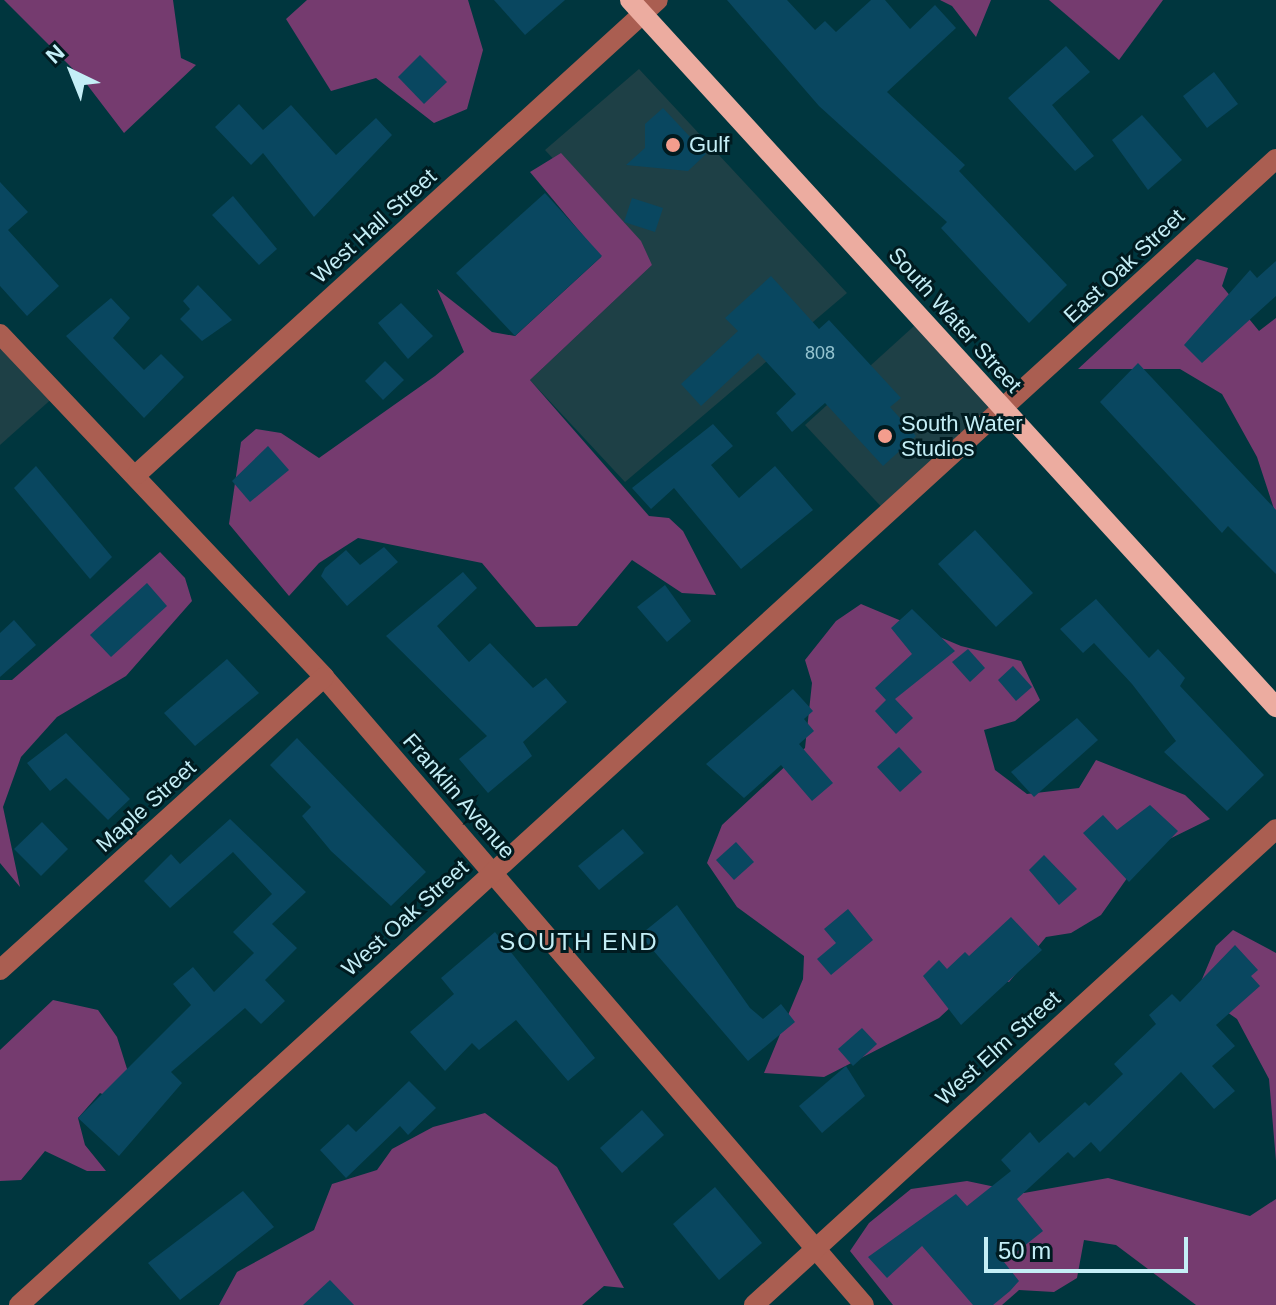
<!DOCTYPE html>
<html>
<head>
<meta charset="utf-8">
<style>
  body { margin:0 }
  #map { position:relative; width:1276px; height:1305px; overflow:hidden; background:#00363e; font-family:Helvetica,sans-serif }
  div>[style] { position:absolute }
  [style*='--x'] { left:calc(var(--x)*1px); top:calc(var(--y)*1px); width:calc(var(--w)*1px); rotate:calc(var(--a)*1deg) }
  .built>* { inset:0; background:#1e4046 }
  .green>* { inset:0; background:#753b6f }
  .building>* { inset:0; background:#094760 }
  .minor>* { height:20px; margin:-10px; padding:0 10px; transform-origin:10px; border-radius:10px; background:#aa5e51 }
  .major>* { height:20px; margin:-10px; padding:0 10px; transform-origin:10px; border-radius:10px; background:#ecaca0 }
  .dots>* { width:22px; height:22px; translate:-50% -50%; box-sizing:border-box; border:4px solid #001b20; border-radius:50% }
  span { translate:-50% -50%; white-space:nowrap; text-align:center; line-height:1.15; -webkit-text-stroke:6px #001b20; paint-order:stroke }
  .number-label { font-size:18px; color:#95c4d0 }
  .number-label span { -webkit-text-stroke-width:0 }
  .poi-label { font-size:22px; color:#c4eef6 }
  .left { translate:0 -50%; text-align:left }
  .street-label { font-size:22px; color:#c4eef6 }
  .neighbourhood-label { font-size:24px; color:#c4eef6; letter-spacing:2px }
  .north { position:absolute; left:32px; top:32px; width:80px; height:80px; -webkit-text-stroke:6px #001b20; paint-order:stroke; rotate:317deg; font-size:22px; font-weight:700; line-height:32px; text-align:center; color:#c4eef6 }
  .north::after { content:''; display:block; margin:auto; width:28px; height:36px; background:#c4eef6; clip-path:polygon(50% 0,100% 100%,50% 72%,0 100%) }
  .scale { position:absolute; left:984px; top:1237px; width:204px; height:36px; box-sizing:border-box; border:4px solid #c4eef6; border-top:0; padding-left:10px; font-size:24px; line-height:28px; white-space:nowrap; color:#c4eef6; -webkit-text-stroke:6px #001b20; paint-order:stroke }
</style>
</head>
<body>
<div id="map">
  <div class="built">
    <div style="clip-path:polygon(639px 69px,847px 293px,625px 482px,530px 380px,652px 265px,545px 150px)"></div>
    <div style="clip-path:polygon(924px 317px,1004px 409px,888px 514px,805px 425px)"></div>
    <div style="clip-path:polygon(0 342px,56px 395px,0 445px)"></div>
  </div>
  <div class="green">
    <div style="clip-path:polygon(4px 0,173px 0,181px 58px,196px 65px,124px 133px,82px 78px)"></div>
    <div style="clip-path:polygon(307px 0,468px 0,483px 50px,467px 109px,434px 123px,376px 78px,331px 91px,286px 19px)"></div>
    <div style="clip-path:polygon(940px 0,991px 0,976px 37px,952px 6px)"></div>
    <div style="clip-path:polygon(1049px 0,1163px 0,1119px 60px)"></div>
    <div style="clip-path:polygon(561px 153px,641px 241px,652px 265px,530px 380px,649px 516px,669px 518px,683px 531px,716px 595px,682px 593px,632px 560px,577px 626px,536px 627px,482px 563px,358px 538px,319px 563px,289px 596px,229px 524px,241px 442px,256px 429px,281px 433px,319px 458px,435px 376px,464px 352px,437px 289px,492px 332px,515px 336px,601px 257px,530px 172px)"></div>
    <div style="clip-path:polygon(1197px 259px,1228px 268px,1222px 286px,1259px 331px,1276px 318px,1276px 515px,1257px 457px,1222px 394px,1180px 369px,1078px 369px)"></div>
    <div style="clip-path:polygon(160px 552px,185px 578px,192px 601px,126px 676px,57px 717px,21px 757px,3px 807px,20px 887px,0 863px,0 680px,12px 680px)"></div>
    <div style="clip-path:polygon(861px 604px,961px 646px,1021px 661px,1040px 700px,1015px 721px,984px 730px,995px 770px,1027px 794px,1079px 788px,1096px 760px,1185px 795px,1210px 819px,1147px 850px,1101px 915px,1071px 933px,1046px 937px,1009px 982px,981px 979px,939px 1018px,824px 1077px,764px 1073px,803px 979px,804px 956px,737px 907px,707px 863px,722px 825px,805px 748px,812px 683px,805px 660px,836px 621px)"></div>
    <div style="clip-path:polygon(1233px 930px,1276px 953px,1276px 1161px,1269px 1079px,1237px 1019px,1197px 991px,1216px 946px)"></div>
    <div style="clip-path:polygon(53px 1000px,98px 1010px,117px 1037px,133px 1088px,122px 1103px,100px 1093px,78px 1118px,85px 1145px,106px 1171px,87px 1171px,45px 1151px,21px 1180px,0 1181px,0 1050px)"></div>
    <div style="clip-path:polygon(485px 1113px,557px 1167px,624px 1288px,604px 1286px,582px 1305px,219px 1305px,237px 1272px,314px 1230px,332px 1184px,377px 1170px,392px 1149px,433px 1127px)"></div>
    <div style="clip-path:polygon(1108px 1178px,1250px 1216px,1276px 1199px,1276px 1305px,1196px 1305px,1116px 1245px,1084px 1240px,1077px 1278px,1054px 1292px,1019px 1290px,1002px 1305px,893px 1305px,850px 1251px,869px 1223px,911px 1189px,967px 1181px,1024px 1193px)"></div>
  </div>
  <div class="building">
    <div style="clip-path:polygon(494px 0,565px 0,525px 35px)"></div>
    <div style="clip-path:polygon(727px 0,787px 0,815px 30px,825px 21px,836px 32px,871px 0,885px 0,910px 29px,935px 5px,956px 28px,887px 92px,965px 165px,959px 171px,1067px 285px,1029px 323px,941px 228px,947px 222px,819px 106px)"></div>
    <div style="clip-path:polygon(1066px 46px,1090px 72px,1052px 105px,1094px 156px,1075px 171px,1008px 98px)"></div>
    <div style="clip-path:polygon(420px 55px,447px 82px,424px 104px,398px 77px)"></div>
    <div style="clip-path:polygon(1214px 72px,1238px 104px,1207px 128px,1183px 96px)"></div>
    <div style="clip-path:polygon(239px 104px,263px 130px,291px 105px,336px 155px,376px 118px,392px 135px,314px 217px,263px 153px,251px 165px,215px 127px)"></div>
    <div style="clip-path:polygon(663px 108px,706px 154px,688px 171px,626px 165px,645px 148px,645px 124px)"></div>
    <div style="clip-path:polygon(1142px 115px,1182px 160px,1148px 190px,1112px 140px)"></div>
    <div style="clip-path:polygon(0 182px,28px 212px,8px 230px,59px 286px,27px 316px,0 286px)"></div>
    <div style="clip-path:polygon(545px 193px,602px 256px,515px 336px,456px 273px)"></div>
    <div style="clip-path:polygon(233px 196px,277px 249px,259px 265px,212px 215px)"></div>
    <div style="clip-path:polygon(632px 198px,663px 208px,655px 232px,624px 222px)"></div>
    <div style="clip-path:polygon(1276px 261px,1276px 296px,1202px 363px,1184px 345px,1250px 270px,1257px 278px)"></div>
    <div style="clip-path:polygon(771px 276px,819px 329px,829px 320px,901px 398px,890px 407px,916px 436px,883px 466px,825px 403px,792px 432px,776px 413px,796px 394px,758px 353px,701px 406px,681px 384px,738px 331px,725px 318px)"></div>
    <div style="clip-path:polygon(198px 285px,232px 320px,202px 341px,180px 319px,190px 309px,183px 301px)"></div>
    <div style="clip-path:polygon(111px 298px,130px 318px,113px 338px,144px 370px,161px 354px,184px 377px,144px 418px,66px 336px)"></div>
    <div style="clip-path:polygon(401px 303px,433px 336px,408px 359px,378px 323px)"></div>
    <div style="clip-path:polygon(385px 361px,404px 380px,383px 400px,365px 381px)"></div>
    <div style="clip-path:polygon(1138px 363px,1276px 510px,1276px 574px,1228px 526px,1222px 533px,1100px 402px)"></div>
    <div style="clip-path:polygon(713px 424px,733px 446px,711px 465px,739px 498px,775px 466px,813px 510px,741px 569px,674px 488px,651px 509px,632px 488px)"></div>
    <div style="clip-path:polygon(268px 446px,289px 470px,250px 502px,232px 481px)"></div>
    <div style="clip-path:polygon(36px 466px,112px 557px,90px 579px,14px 488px)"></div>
    <div style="clip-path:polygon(975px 530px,1033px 593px,996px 627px,938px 564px)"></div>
    <div style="clip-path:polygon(384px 547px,398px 562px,347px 606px,321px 576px,325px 568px,346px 550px,360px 565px)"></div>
    <div style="clip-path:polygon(463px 572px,477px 588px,437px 626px,469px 662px,490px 643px,533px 688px,546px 678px,567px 702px,523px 742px,532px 756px,488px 793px,459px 759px,487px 736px,386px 636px)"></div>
    <div style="clip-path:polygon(147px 583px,167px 606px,111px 657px,90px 635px)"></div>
    <div style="clip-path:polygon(665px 585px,691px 621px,667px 642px,637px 607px)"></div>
    <div style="clip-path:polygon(1096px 599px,1149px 658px,1158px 649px,1185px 678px,1180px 686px,1264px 775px,1227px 811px,1164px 752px,1176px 741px,1132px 684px,1094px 643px,1083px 653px,1060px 629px)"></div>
    <div style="clip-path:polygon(912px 609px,955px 651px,895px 699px,913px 718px,896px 734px,875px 711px,886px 700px,875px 688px,912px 654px,891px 628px)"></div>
    <div style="clip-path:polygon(14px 620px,36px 645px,0 677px,0 633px)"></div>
    <div style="clip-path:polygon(968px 649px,985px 668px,970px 682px,952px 662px)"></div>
    <div style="clip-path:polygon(227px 659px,259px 693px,195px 746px,164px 713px)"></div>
    <div style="clip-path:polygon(1013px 666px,1032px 687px,1016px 701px,998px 680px)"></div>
    <div style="clip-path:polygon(793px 689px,813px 711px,804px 719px,814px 731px,799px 744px,833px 783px,812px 801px,781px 765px,744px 798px,706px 764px)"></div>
    <div style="clip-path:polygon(1077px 718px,1098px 740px,1034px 797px,1011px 772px)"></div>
    <div style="clip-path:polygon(66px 733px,130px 799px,108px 820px,66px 778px,50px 791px,27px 763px)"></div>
    <div style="clip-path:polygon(297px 738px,426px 872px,391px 906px,331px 851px,302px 816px,311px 807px,270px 765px)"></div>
    <div style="clip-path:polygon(899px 747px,922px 772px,900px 792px,877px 767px)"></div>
    <div style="clip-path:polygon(1150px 805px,1178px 831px,1129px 882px,1083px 833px,1103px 815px,1117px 830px)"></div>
    <div style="clip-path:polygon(230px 819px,306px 892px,272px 924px,297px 948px,265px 980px,285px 1001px,261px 1024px,245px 1008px,171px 1072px,182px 1083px,119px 1156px,78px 1118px,191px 1005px,173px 984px,193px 967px,214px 992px,254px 953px,233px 932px,272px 894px,233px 852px,170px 908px,144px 881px,171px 854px,180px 864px)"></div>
    <div style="clip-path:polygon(42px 822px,68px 849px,41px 876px,14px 849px)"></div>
    <div style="clip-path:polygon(623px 829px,644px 853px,599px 890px,578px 866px)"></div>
    <div style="clip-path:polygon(736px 842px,754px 862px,734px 880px,716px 860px)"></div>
    <div style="clip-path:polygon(1044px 855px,1077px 889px,1059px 905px,1029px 870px)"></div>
    <div style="clip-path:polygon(677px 905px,750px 1008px,763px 1019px,781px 1004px,795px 1022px,748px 1061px,640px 935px)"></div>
    <div style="clip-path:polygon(848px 909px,873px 940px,831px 975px,817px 959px,836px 943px,824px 929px)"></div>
    <div style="clip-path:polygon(1011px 917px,1042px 950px,961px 1025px,923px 976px,939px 960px,947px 969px,965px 952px,969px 956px)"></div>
    <div style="clip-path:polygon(495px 932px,595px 1058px,568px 1081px,516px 1020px,479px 1050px,472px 1043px,445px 1071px,410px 1032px,454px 994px,441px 978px)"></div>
    <div style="clip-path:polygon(1235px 945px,1258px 970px,1251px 976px,1260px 986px,1216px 1025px,1235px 1046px,1212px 1066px,1235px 1091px,1214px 1109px,1181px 1072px,1100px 1152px,1091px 1142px,1074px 1158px,1068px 1152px,1017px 1199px,1043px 1231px,1004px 1262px,1019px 1281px,1010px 1291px,993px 1305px,973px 1305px,922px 1246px,887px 1278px,868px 1257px,956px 1194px,967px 1206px,1011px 1171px,1001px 1160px,1030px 1132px,1039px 1143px,1085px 1102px,1089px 1106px,1123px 1074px,1114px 1064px,1156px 1024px,1149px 1015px,1172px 994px,1180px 1002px)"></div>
    <div style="clip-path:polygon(862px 1028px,877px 1044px,853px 1066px,838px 1049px)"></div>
    <div style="clip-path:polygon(846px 1066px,865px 1096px,822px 1133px,799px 1106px)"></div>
    <div style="clip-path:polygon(409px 1081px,436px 1108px,408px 1135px,400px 1126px,346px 1178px,320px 1150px,348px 1124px,356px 1132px)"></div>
    <div style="clip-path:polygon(642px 1110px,664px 1135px,622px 1173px,600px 1148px)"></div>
    <div style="clip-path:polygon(715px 1187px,762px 1243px,719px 1280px,673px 1224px)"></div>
    <div style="clip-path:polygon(243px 1191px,274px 1227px,180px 1300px,148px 1263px)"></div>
    <div style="clip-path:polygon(330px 1280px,354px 1305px,303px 1305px)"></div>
  </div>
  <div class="minor">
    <div style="--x:0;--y:334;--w:472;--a:46.6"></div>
    <div style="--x:324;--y:677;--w:828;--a:49.31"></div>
    <div style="--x:137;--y:474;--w:704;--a:-42.3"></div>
    <div style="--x:0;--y:970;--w:437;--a:-42.1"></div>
    <div style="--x:19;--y:1305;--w:1701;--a:-42.36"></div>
    <div style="--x:754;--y:1305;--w:706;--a:-42.36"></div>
  </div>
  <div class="major">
    <div style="--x:630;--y:0;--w:958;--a:47.58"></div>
  </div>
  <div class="dots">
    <div style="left:673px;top:145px;background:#f49d8d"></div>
    <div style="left:885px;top:436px;background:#f49d8d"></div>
  </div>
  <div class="number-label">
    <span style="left:820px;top:353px">808</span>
  </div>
  <div class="poi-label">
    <span class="left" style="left:689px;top:145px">Gulf</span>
    <span class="left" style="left:901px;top:436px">South Water<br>Studios</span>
  </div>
  <div class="street-label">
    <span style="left:374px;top:226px;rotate:-42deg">West Hall Street</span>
    <span style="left:1124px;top:266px;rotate:-43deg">East Oak Street</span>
    <span style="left:955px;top:320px;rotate:48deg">South Water Street</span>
    <span style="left:459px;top:796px;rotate:49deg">Franklin Avenue</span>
    <span style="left:146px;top:806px;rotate:-42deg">Maple Street</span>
    <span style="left:405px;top:918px;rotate:-42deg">West Oak Street</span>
    <span style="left:998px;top:1048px;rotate:-42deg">West Elm Street</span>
  </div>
  <div class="neighbourhood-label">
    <span style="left:579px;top:942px">SOUTH END</span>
  </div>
  <div class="north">N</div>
  <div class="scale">50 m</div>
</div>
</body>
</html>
